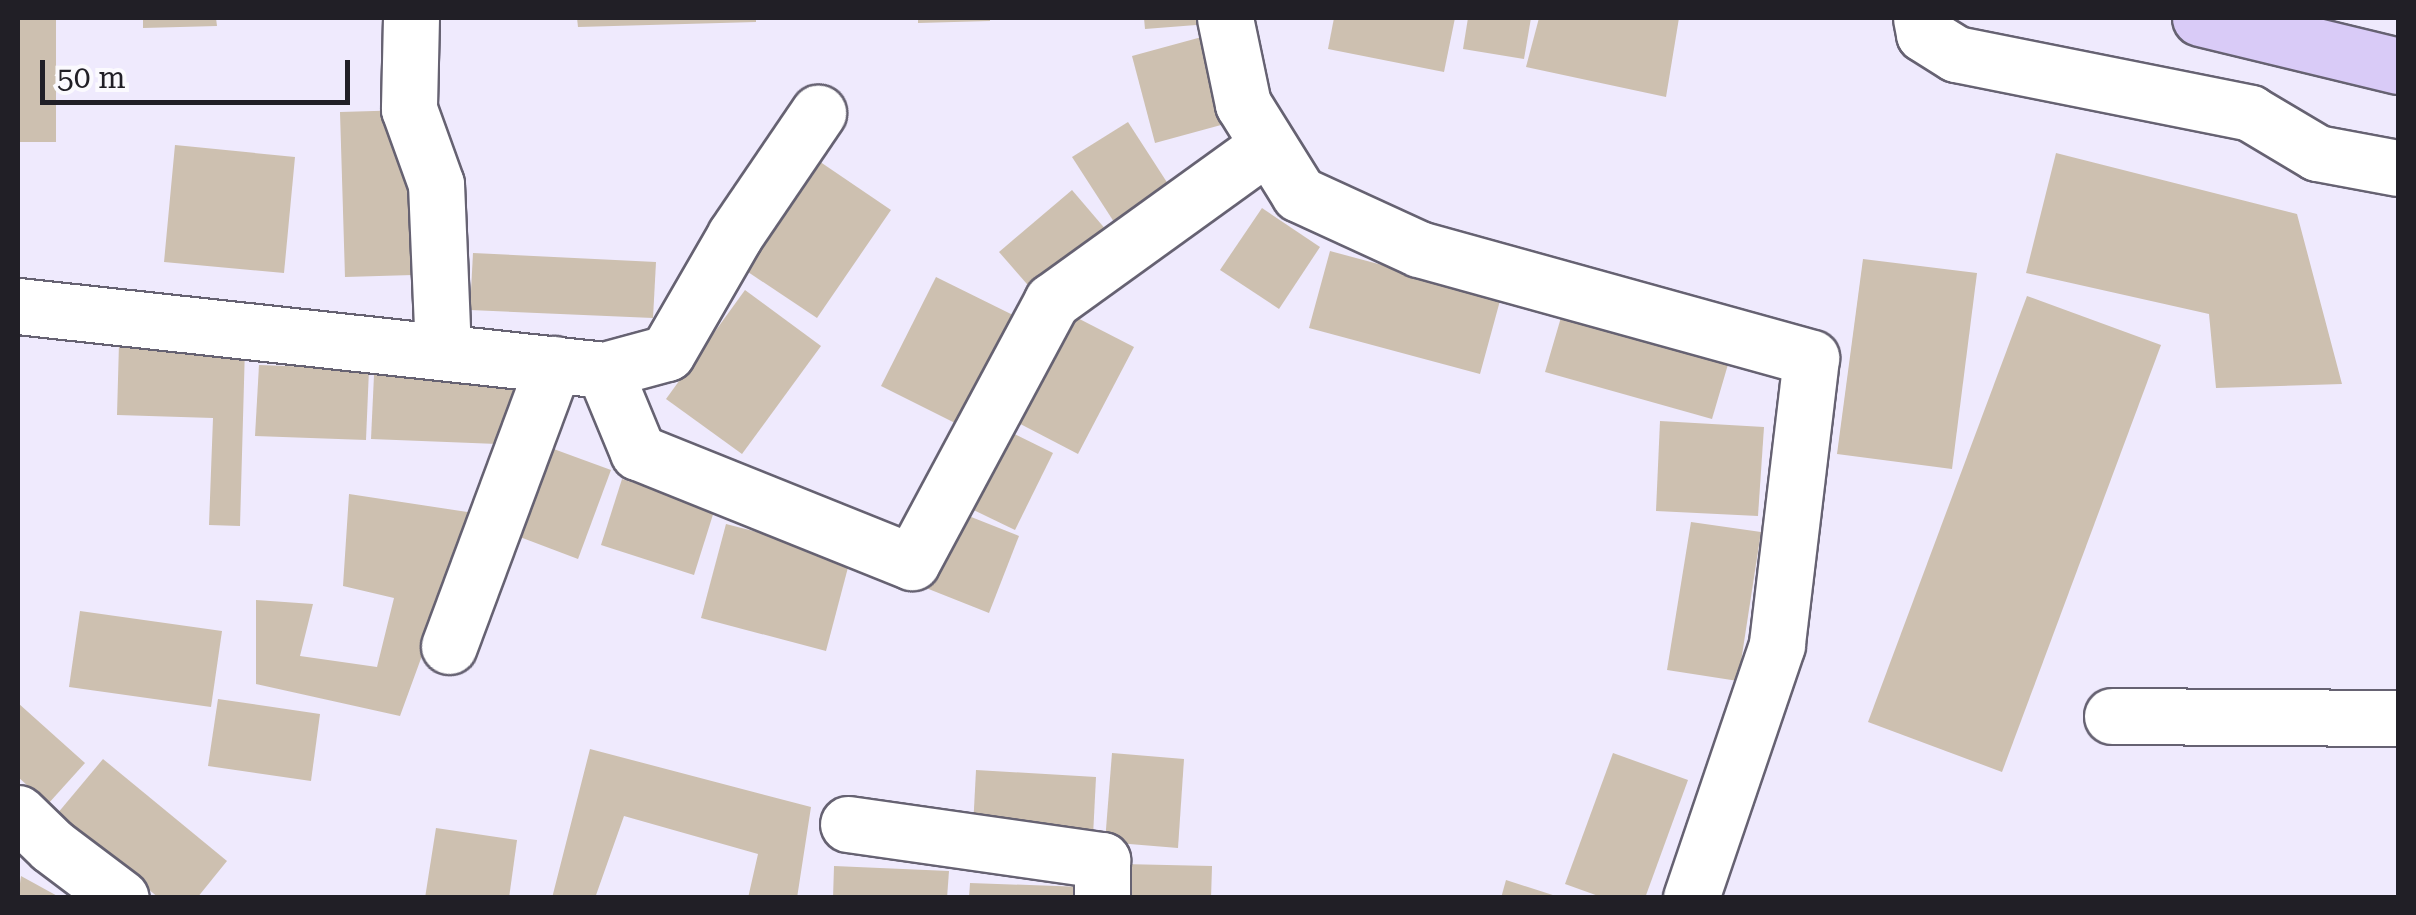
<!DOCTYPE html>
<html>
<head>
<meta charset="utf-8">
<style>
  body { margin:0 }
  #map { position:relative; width:2416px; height:915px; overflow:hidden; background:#efeafd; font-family:"Roboto Serif",serif }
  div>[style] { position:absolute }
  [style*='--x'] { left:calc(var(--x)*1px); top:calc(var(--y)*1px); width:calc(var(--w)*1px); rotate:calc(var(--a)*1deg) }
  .building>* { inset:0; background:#cdc0b0 }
  .roads { filter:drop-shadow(2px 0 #666272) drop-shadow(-2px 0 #666272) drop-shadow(0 2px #666272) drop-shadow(0 -2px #666272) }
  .minor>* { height:55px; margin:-27.5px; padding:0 27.5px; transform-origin:27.5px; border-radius:27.5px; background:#fff }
  .major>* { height:55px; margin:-27.5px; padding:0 27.5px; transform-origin:27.5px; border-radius:27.5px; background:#d9cbf7 }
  span { translate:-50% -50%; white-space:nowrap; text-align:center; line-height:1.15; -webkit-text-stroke:9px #fbfafe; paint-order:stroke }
  .frame { position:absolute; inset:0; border:20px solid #211f26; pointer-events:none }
  .scale { position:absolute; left:40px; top:60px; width:310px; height:45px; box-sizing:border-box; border:5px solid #211f26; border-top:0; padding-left:12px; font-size:30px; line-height:35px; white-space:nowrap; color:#211f26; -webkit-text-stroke:8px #fbfafe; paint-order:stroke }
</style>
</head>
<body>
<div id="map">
  <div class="building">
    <div style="clip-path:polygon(18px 18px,56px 18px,56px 142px,18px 142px)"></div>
    <div style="clip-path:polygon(143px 18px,216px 18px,217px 26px,143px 28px)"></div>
    <div style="clip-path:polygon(577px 18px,756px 18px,756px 22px,578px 27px)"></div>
    <div style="clip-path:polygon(918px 18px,990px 18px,990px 21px,918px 23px)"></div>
    <div style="clip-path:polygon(1144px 18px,1208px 18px,1209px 24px,1145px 29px)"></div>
    <div style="clip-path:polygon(1334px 18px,1455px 18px,1444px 72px,1328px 49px)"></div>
    <div style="clip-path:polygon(1468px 18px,1531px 18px,1524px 59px,1463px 49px)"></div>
    <div style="clip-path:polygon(1539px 18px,1679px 18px,1666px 97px,1526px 67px)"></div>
    <div style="clip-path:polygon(1209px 35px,1232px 122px,1155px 143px,1132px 56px)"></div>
    <div style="clip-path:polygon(408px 110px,413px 275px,345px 277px,340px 112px)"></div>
    <div style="clip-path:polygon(1128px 122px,1170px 187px,1114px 222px,1072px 157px)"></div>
    <div style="clip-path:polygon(175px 145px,295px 157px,284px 273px,164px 262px)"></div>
    <div style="clip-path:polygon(2056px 153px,2297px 214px,2342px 384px,2216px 388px,2209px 314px,2026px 273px)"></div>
    <div style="clip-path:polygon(810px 155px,891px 210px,817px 318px,736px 264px)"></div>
    <div style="clip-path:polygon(1072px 190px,1113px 238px,1040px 299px,999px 252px)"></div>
    <div style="clip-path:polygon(1262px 208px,1320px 247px,1279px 309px,1220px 270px)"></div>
    <div style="clip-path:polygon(1330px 251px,1501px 297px,1480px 374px,1309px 328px)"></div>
    <div style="clip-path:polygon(473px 253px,656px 262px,653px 318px,470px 310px)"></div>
    <div style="clip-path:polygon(1863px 259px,1977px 273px,1952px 469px,1837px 454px)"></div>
    <div style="clip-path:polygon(936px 277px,1027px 322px,971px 431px,881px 386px)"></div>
    <div style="clip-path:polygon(745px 290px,821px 346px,742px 454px,666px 399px)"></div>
    <div style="clip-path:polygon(2027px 296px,2161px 345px,2002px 772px,1868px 722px)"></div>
    <div style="clip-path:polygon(1060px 309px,1134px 347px,1078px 454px,1005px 416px)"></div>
    <div style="clip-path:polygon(1562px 314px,1729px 361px,1712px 419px,1545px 372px)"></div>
    <div style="clip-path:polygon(119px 343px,245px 347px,240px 526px,209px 525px,213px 418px,117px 415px)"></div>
    <div style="clip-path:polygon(259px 365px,369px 369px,366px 440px,255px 436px)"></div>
    <div style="clip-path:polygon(374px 375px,523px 380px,520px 445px,371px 439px)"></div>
    <div style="clip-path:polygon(1660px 421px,1764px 427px,1758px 516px,1656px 511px)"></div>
    <div style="clip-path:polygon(994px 424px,1053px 453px,1015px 530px,957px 502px)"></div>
    <div style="clip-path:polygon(540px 444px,611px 470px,578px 559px,507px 532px)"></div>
    <div style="clip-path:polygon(622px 479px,715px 508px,694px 575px,601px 545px)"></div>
    <div style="clip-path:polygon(349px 494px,474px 513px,400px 716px,256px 684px,256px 600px,313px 604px,300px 656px,377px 667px,394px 598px,343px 586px)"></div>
    <div style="clip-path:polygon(951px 509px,1019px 536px,989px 613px,921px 586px)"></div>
    <div style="clip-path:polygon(1691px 522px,1761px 532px,1738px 681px,1667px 670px)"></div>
    <div style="clip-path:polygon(726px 524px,851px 556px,826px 651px,701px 618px)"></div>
    <div style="clip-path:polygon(80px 611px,222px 631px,211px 707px,69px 687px)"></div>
    <div style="clip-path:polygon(218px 699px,320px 714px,311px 781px,208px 766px)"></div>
    <div style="clip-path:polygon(18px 703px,85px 763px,48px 804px,18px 777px)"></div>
    <div style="clip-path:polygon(590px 749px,811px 807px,797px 898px,748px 898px,758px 854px,624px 816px,595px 898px,552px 898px)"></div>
    <div style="clip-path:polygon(1112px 753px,1184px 759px,1178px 848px,1105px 842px)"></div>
    <div style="clip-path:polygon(1613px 753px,1688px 780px,1645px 898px,1604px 898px,1565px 884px)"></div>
    <div style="clip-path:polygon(103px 759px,227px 861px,197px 898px,159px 898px,57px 814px)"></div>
    <div style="clip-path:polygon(976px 770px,1096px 777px,1093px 836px,973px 828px)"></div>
    <div style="clip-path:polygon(436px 828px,517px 840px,509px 898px,425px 898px)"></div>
    <div style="clip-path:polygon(1122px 864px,1212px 866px,1211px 898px,1122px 898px)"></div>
    <div style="clip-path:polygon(834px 866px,949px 871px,947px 898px,833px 898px)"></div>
    <div style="clip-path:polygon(21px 876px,61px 898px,18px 898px)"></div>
    <div style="clip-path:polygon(1506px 880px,1559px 897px,1559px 898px,1501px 898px)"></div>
    <div style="clip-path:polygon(970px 883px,1084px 887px,1084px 898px,969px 898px)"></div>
  </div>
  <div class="roads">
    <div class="minor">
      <div style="--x:411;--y:18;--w:91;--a:91.3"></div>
      <div style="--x:409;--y:109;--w:80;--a:70.2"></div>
      <div style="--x:436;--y:184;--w:167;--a:87.6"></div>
      <div style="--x:1225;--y:18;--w:88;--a:78.2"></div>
      <div style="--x:1243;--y:104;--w:106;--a:58.1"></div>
      <div style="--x:1299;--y:194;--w:132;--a:24.6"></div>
      <div style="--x:1419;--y:249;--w:407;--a:15.5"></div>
      <div style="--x:1811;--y:358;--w:289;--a:96.8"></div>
      <div style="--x:1777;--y:645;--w:267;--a:108.8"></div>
      <div style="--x:1921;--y:18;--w:16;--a:79"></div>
      <div style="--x:1924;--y:34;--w:38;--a:32"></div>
      <div style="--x:1956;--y:54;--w:300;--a:11.3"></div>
      <div style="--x:2250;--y:113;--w:78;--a:30.8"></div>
      <div style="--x:2317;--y:153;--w:82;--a:10.5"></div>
      <div style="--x:18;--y:306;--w:589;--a:6.23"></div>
      <div style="--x:604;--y:370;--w:89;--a:67.5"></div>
      <div style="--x:638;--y:452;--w:295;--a:21.9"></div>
      <div style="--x:912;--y:562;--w:296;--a:-61.8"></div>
      <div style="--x:1052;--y:301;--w:265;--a:-35.8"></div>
      <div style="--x:604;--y:370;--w:65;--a:-15.1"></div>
      <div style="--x:667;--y:353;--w:136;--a:-60"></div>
      <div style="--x:735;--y:235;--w:148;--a:-55.8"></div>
      <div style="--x:449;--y:646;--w:301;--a:-69.6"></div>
      <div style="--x:2112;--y:716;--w:286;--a:0.4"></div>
      <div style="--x:18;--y:813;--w:47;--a:44.1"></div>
      <div style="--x:52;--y:846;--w:86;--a:37"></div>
      <div style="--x:848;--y:824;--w:257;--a:8.1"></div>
      <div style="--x:1102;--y:860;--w:38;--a:90"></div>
    </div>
    <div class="major">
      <div style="--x:2200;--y:18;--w:204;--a:13.6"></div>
    </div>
  </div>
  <div class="frame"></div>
  <div class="scale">50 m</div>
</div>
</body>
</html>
